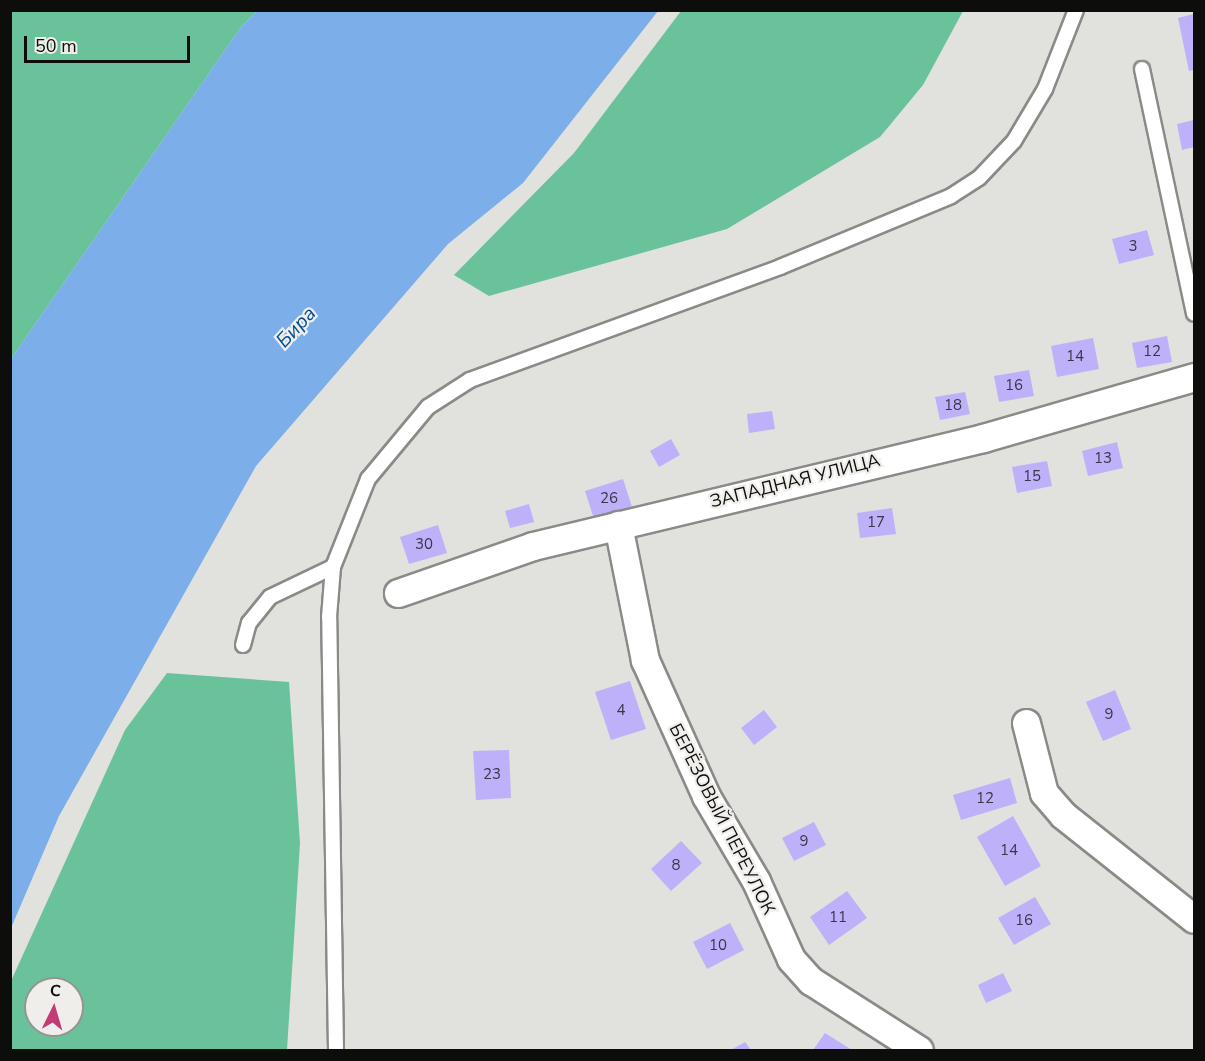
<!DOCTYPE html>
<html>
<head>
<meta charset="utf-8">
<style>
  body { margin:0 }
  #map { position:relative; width:1205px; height:1061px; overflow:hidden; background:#e1e1dd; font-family:"Nunito Sans",sans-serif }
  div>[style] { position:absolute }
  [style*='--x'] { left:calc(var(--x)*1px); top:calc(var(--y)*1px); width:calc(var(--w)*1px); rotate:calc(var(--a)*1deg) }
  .forest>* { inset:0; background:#6ac29b }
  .water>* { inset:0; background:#7caeea }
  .building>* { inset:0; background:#beb1fa }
  .roads { filter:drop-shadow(2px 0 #8b8a87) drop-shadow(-2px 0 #8b8a87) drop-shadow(0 2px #8b8a87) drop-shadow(0 -2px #8b8a87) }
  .service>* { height:14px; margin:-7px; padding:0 7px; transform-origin:7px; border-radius:7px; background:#fff }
  .minor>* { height:27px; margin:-13.5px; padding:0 13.5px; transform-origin:13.5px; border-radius:13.5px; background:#fff }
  span { translate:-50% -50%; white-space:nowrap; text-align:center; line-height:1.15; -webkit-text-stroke:4.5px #efeeea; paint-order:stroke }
  .number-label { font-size:15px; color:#393648 }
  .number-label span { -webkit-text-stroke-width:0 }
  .street-label { font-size:18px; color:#0d0d0c }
  .water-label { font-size:20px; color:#024f96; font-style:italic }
  .frame { position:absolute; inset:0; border:12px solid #0d0d0c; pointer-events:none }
  .north { position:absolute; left:24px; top:977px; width:60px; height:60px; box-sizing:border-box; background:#efeeea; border:2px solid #959491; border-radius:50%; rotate:5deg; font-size:16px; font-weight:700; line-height:24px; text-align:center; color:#0d0d0c }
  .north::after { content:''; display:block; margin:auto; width:21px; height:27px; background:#c33a76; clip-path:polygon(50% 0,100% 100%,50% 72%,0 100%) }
  .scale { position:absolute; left:24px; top:36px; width:166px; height:27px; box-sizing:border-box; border:3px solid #0d0d0c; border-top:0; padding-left:8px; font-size:18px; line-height:21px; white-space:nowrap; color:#0d0d0c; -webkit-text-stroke:4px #efeeea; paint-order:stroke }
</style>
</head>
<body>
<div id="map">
  <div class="forest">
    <div style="clip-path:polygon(11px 11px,257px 11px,241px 27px,11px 359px)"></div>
    <div style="clip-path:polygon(681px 11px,963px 11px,923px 85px,880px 137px,727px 229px,489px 296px,454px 275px,574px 153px)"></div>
    <div style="clip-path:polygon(evenodd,167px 673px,289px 682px,300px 843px,287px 1050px,11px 1050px,11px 981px,125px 730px,167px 673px,36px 989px,72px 989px,72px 1025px,36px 1025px,36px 989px)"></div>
  </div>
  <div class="water">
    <div style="clip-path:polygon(257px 11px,658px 11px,523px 183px,448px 244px,256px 466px,59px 816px,11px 928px,11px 359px,241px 27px)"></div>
  </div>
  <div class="building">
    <div style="clip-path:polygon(1194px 14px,1194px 70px,1189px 71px,1178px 18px)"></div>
    <div style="clip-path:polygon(1194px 120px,1194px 147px,1182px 150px,1177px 124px)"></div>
    <div style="clip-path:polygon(1147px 230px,1154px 255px,1119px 264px,1112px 239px)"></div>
    <div style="clip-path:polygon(1167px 336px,1172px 362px,1137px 368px,1132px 343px)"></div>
    <div style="clip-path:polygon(1093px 338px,1099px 369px,1057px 377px,1051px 346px)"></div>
    <div style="clip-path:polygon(1029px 370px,1034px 396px,999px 402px,994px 376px)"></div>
    <div style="clip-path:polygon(965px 392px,970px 414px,940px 420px,935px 397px)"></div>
    <div style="clip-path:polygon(772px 411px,775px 429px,749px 433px,747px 414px)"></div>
    <div style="clip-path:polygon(671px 439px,680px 455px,659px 467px,650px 451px)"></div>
    <div style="clip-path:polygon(1117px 442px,1123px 468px,1088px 476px,1082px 451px)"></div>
    <div style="clip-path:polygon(1047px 461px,1052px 486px,1017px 493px,1012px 467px)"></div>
    <div style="clip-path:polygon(623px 479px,632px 507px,594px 519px,585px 491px)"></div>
    <div style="clip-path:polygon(529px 504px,534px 522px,510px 528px,505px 511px)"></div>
    <div style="clip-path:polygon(892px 508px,896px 534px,860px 538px,857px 513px)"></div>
    <div style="clip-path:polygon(438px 525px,447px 553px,409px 564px,400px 537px)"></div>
    <div style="clip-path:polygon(630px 681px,646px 729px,611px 740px,595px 692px)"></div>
    <div style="clip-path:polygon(1115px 690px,1131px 729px,1103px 741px,1086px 702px)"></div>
    <div style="clip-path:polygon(764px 710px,777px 727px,754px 745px,741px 728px)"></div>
    <div style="clip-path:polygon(509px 750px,511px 798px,476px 800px,473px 751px)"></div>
    <div style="clip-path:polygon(1010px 778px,1017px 803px,961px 820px,953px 795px)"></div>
    <div style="clip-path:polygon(1013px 816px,1041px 866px,1005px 886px,977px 837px)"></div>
    <div style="clip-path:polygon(814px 822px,826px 845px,794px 861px,782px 838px)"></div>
    <div style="clip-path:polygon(681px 841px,702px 863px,671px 891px,651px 869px)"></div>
    <div style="clip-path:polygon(847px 891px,867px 918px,829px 945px,810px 917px)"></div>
    <div style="clip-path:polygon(1035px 897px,1051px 924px,1014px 945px,998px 918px)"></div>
    <div style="clip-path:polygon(730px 923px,744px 950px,707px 969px,693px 942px)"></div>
    <div style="clip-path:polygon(1003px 973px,1012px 991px,986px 1003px,978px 985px)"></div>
    <div style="clip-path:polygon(825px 1033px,852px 1050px,813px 1050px)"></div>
    <div style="clip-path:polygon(745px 1042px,751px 1050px,731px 1050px)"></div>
  </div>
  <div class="roads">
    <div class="service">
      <div style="--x:1142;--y:69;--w:250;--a:78"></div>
      <div style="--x:243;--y:645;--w:23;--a:-75"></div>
      <div style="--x:249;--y:623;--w:33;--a:-51"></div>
      <div style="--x:270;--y:597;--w:70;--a:-25.5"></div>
      <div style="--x:336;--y:1050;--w:433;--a:-90.9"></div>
      <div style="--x:329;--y:617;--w:50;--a:-85.4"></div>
      <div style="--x:333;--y:567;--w:95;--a:-68.3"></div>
      <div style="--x:368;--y:479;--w:94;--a:-50.2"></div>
      <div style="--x:428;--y:407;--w:50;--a:-32.7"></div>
      <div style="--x:470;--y:380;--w:330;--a:-20"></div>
      <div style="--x:780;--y:267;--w:185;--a:-22.5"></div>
      <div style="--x:951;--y:196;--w:33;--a:-33"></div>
      <div style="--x:979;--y:178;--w:51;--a:-46.6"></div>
      <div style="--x:1014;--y:141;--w:61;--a:-59.2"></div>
      <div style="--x:1045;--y:89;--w:85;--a:-68.6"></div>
    </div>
    <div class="minor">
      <div style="--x:618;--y:525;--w:138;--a:78.7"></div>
      <div style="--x:645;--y:660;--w:149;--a:65.8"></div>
      <div style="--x:706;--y:796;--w:99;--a:59.5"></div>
      <div style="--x:756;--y:881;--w:85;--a:65.8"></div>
      <div style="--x:791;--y:959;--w:30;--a:48"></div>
      <div style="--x:811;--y:981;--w:128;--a:32.6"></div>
      <div style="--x:398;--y:593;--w:143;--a:-19.2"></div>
      <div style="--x:533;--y:546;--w:463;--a:-13.5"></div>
      <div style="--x:983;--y:438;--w:220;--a:-16.1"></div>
      <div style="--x:1026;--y:723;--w:72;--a:75.6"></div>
      <div style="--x:1044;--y:793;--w:29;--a:49"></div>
      <div style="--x:1063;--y:815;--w:167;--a:38.4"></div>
    </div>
  </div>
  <div class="number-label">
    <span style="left:1133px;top:247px">3</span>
    <span style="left:1152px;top:352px">12</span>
    <span style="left:1075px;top:357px">14</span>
    <span style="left:1014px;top:386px">16</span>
    <span style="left:953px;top:406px">18</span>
    <span style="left:1103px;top:459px">13</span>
    <span style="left:1032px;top:477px">15</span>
    <span style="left:609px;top:499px">26</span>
    <span style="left:876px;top:523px">17</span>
    <span style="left:424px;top:545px">30</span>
    <span style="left:621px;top:711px">4</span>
    <span style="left:1109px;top:715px">9</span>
    <span style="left:492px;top:775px">23</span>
    <span style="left:985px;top:799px">12</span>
    <span style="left:804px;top:842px">9</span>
    <span style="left:1009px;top:851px">14</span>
    <span style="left:676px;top:866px">8</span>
    <span style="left:838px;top:918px">11</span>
    <span style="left:1024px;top:921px">16</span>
    <span style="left:718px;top:946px">10</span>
  </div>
  <div class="street-label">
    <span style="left:795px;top:481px;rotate:-14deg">ЗАПАДНАЯ УЛИЦА</span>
    <span style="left:722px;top:819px;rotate:63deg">БЕРЁЗОВЫЙ ПЕРЕУЛОК</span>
  </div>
  <div class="water-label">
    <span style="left:296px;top:327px;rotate:-47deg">Бира</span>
  </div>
  <div class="frame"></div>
  <div class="north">С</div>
  <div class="scale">50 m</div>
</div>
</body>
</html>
